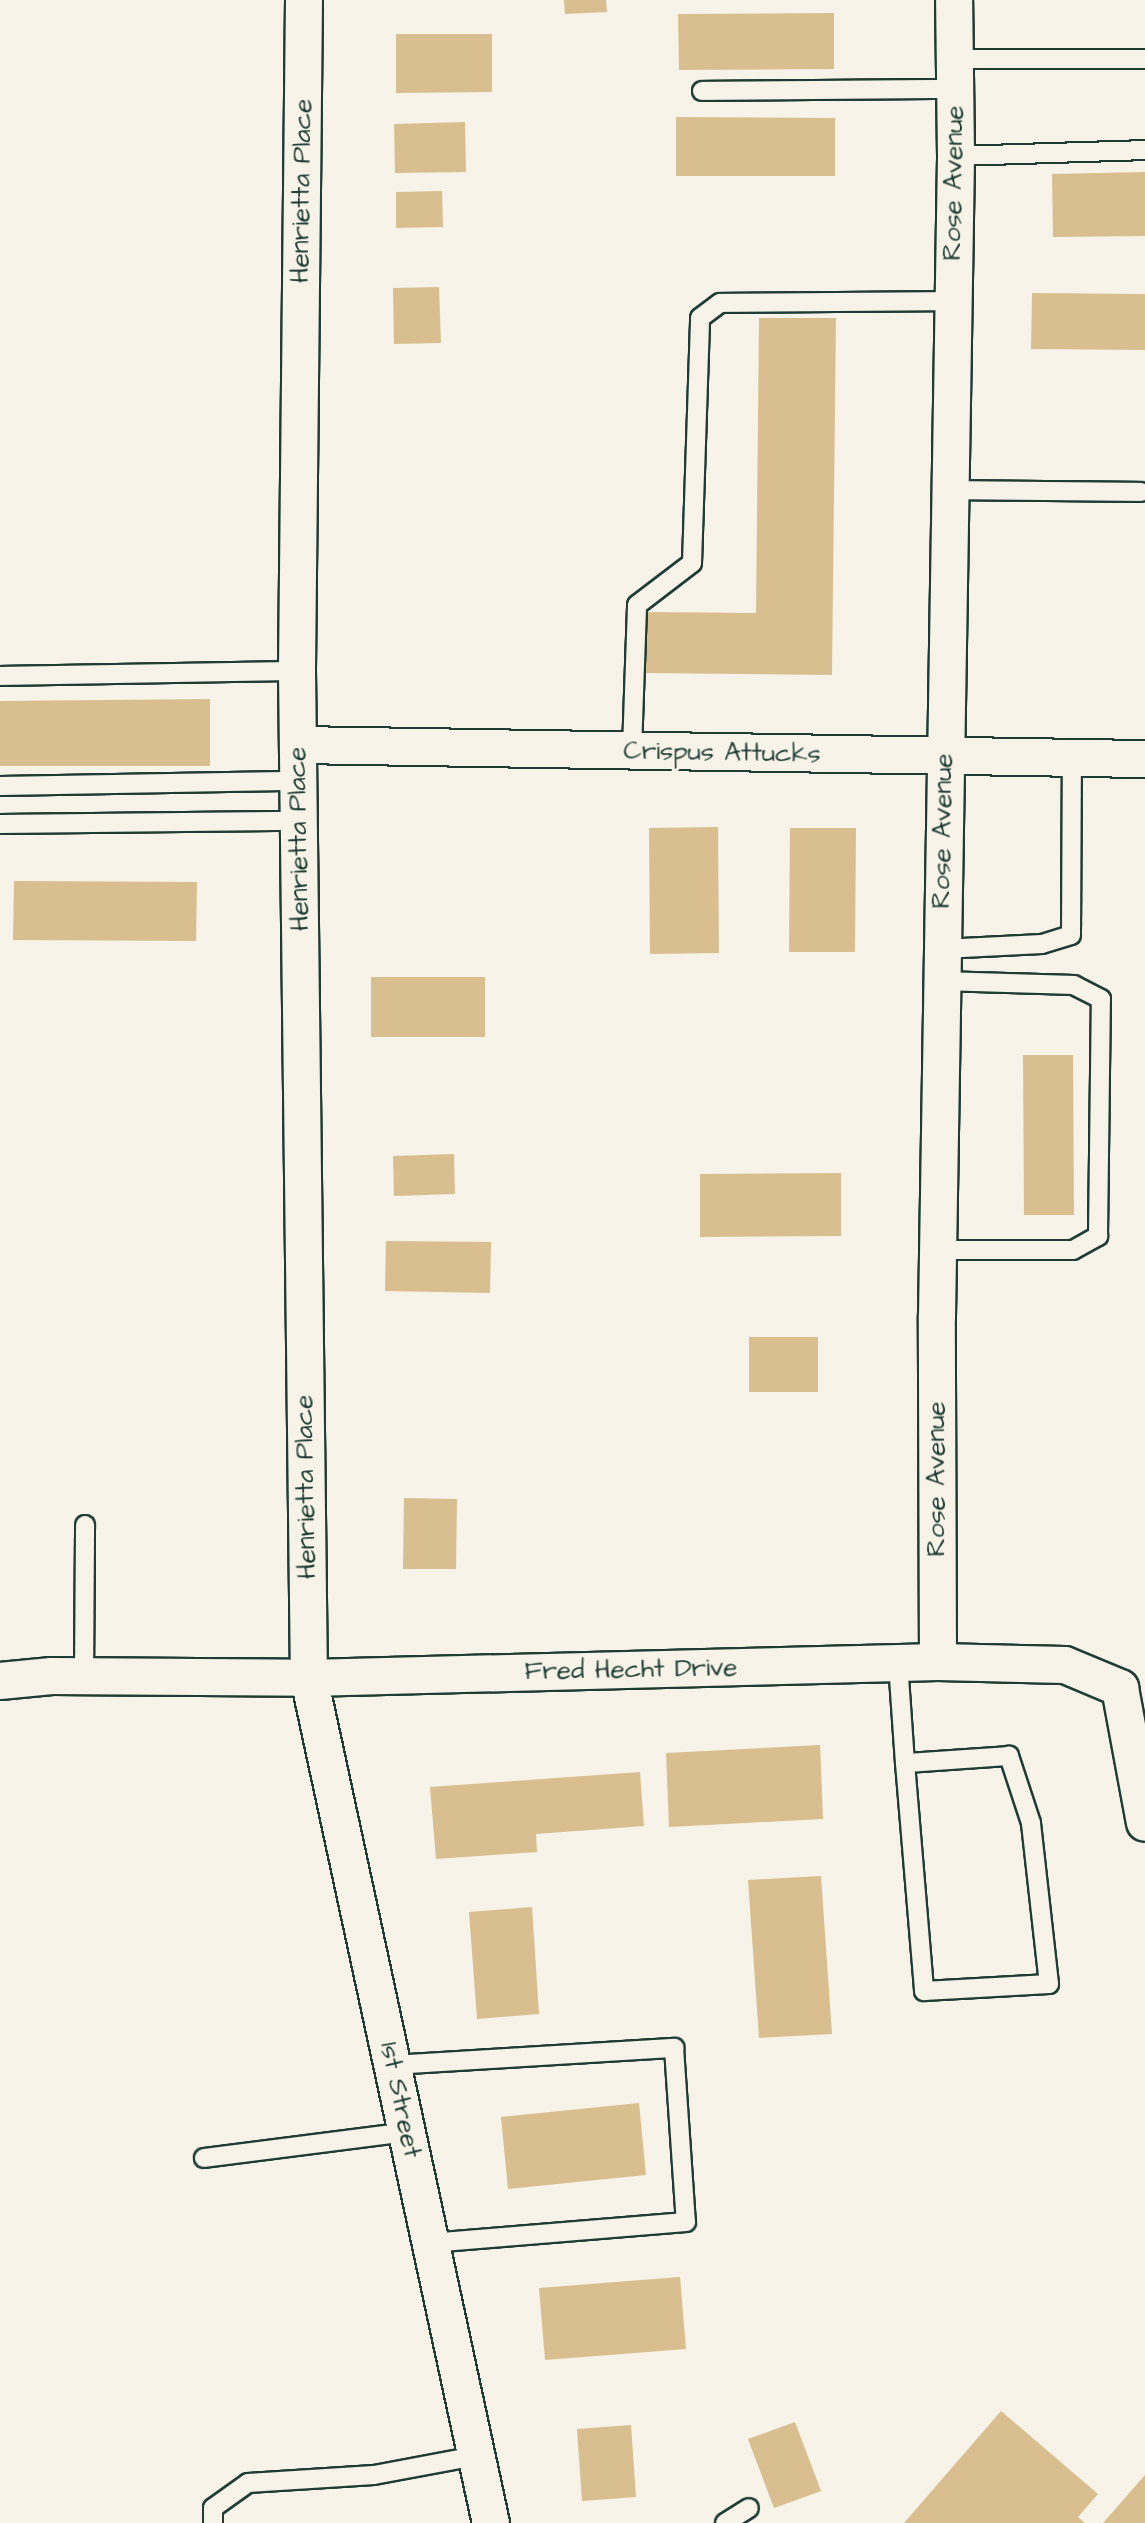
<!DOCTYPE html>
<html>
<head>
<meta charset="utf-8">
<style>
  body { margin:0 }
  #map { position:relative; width:1145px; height:2523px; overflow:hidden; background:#f7f3e8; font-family:"Architects Daughter",sans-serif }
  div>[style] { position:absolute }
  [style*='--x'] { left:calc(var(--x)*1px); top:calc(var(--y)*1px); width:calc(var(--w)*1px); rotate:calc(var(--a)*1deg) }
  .building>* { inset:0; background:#d9bf8f }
  .roads { filter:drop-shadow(2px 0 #1f3d34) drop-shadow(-2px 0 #1f3d34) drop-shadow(0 2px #1f3d34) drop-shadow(0 -2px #1f3d34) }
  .lane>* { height:18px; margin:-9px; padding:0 9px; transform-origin:9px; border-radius:9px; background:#f7f3e8 }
  .street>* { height:36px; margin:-18px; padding:0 18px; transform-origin:18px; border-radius:18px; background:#f7f3e8 }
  span { translate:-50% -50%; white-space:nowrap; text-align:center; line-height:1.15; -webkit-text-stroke:6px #f7f3e8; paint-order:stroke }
  .street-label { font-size:26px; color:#1f3d34 }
</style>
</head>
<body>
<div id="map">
  <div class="building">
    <div style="clip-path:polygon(564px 0,606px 0,607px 12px,565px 14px)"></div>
    <div style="clip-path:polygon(834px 13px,834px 69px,679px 70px,678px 14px)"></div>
    <div style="clip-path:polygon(396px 34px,492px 34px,492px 92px,396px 93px)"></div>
    <div style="clip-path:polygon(676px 117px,835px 118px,835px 176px,676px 176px)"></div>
    <div style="clip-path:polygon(465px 122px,466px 172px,395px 173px,394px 124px)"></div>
    <div style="clip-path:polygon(1145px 172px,1145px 236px,1053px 237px,1052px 174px)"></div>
    <div style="clip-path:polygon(442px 191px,443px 227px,396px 228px,396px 192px)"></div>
    <div style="clip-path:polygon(439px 287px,441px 343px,394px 344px,393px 288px)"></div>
    <div style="clip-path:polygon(1032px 293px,1145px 294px,1145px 350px,1031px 349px)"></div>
    <div style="clip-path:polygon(759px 318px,836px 318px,832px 675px,645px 673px,645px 612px,756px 613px)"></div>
    <div style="clip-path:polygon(210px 699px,210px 766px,0 766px,0 701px)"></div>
    <div style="clip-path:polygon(718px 827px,719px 953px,650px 954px,649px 828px)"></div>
    <div style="clip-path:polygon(790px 828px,856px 828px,855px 952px,789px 952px)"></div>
    <div style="clip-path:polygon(14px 881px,197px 882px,196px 941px,13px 940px)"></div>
    <div style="clip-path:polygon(371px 977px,485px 977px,485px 1037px,371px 1037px)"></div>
    <div style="clip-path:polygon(1023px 1055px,1073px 1055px,1074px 1215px,1024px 1215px)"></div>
    <div style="clip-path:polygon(454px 1154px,455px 1194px,394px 1196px,393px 1156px)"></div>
    <div style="clip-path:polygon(841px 1173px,841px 1236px,700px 1237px,700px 1174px)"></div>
    <div style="clip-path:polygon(386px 1241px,491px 1242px,490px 1293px,385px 1291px)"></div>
    <div style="clip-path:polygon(749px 1337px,818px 1337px,818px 1392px,749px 1392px)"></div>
    <div style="clip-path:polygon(404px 1498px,457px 1499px,456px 1569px,403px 1569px)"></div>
    <div style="clip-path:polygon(820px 1745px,823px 1819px,669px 1827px,666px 1753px)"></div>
    <div style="clip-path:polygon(640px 1772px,644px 1826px,536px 1834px,537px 1852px,436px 1859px,430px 1787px)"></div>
    <div style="clip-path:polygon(821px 1876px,832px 2034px,759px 2038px,748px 1880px)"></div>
    <div style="clip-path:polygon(532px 1907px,539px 2014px,477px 2019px,469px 1912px)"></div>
    <div style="clip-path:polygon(639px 2103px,646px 2175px,508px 2189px,501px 2117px)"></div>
    <div style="clip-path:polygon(680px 2277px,686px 2349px,545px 2360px,539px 2288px)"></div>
    <div style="clip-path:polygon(1001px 2411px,1098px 2494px,1078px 2517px,1085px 2523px,904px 2523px)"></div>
    <div style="clip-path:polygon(795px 2422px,821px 2491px,774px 2508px,748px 2439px)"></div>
    <div style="clip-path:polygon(631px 2425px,636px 2497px,582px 2501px,577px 2429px)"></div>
    <div style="clip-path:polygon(1145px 2475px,1145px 2523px,1103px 2523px)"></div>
  </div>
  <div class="roads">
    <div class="lane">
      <div style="--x:954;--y:59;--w:191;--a:0"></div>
      <div style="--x:702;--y:91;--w:253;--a:-0.5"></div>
      <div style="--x:956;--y:156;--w:189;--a:-1.8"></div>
      <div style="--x:950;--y:490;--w:191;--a:0.6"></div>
      <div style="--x:0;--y:676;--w:297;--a:-1"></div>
      <div style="--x:632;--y:750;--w:145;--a:-88"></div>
      <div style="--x:637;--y:605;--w:69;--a:-37.4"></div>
      <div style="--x:692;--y:563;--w:245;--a:-88.1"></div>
      <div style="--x:700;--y:318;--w:25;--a:-37"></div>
      <div style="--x:720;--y:303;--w:233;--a:-0.5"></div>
      <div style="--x:0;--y:786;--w:299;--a:-1"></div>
      <div style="--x:0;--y:824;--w:299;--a:-0.6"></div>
      <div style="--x:942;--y:949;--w:100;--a:-2.9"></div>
      <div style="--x:1042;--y:944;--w:30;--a:-17"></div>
      <div style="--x:1071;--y:935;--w:177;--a:-89.7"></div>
      <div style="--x:937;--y:1250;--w:136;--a:0"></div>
      <div style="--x:1073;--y:1250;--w:29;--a:-29"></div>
      <div style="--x:1098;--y:1236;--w:237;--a:-89.3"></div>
      <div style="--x:1101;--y:999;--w:30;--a:-153"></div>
      <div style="--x:1074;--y:985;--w:133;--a:-178.3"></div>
      <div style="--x:898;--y:1663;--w:100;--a:86"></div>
      <div style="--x:905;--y:1763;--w:229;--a:85.2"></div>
      <div style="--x:924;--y:1991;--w:125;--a:-3.2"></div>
      <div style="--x:1049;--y:1984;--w:162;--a:-96.4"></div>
      <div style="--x:1031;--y:1823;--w:71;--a:-108.2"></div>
      <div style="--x:1009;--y:1756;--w:104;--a:176.1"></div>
      <div style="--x:84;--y:1677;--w:152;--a:-89.6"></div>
      <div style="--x:393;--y:2065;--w:282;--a:-3.5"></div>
      <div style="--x:674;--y:2048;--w:174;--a:86.1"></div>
      <div style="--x:686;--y:2222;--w:257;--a:175.3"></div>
      <div style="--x:204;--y:2158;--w:205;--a:-7.3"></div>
      <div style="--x:213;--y:2523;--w:15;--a:-90"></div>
      <div style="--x:213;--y:2508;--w:43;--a:-35.5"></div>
      <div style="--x:248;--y:2483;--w:126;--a:-3.6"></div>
      <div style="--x:374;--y:2475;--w:104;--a:-10.6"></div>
      <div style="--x:725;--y:2523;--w:28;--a:-32"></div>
    </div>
    <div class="street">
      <div style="--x:304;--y:0;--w:671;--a:90.6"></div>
      <div style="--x:297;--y:671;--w:1007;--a:89.32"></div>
      <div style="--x:309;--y:1678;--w:864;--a:77.85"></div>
      <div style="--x:298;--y:745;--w:847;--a:0.95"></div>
      <div style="--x:938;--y:1662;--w:346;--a:-90.2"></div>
      <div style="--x:937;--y:1316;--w:1160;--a:-89.06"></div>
      <div style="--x:956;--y:156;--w:156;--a:-90.7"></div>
      <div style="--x:0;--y:1681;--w:52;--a:-5.5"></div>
      <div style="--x:52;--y:1676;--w:257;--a:0.4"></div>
      <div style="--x:309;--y:1678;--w:629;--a:-1.46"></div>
      <div style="--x:938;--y:1662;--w:127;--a:1.4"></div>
      <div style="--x:1065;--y:1665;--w:60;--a:22.7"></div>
      <div style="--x:1120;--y:1688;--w:137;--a:79.5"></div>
    </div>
  </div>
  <div class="street-label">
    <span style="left:954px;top:183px;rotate:-89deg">Rose Avenue</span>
    <span style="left:302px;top:191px;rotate:-89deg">Henrietta Place</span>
    <span style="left:722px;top:753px;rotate:1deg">Crispus Attucks</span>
    <span style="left:943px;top:831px;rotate:-89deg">Rose Avenue</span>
    <span style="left:299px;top:839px;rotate:-91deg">Henrietta Place</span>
    <span style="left:937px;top:1479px;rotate:-90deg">Rose Avenue</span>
    <span style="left:306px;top:1487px;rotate:-91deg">Henrietta Place</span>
    <span style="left:631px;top:1670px;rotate:-1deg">Fred Hecht Drive</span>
    <span style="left:400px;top:2100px;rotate:78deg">1st Street</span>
  </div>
</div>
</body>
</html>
